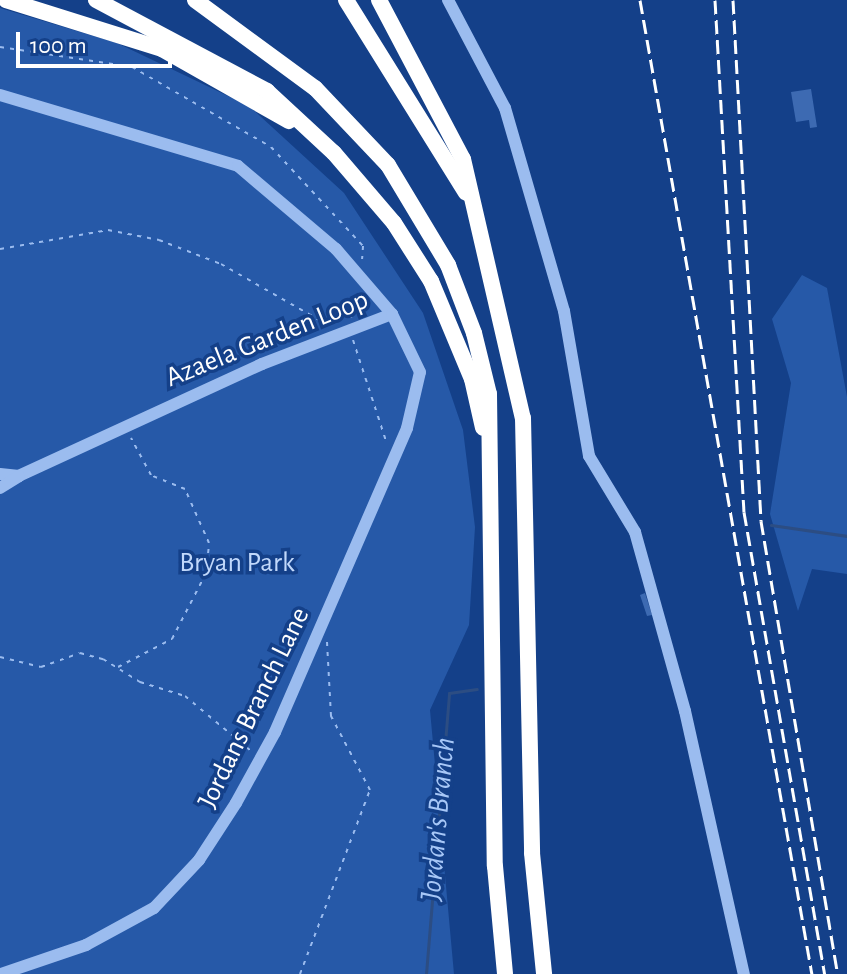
<!DOCTYPE html>
<html>
<head>
<meta charset="utf-8">
<style>
  body { margin:0 }
  #map { position:relative; width:847px; height:974px; overflow:hidden; background:#144089; font-family:"Alegreya Sans",sans-serif }
  div>[style] { position:absolute }
  [style*='--x'] { left:calc(var(--x)*1px); top:calc(var(--y)*1px); width:calc(var(--w)*1px); rotate:calc(var(--a)*1deg) }
  .green>* { inset:0; background:#2659a8 }
  .stream>* { height:3px; margin:-1.5px; padding:0 1.5px; transform-origin:1.5px; border-radius:1.5px; background:#2c4d83 }
  .building>* { inset:0; background:#3d6ab2 }
  .path>* { height:2px; margin-top:-1px; transform-origin:0; background:repeating-linear-gradient(90deg,#9bbcef 0 4px,transparent 0 10px) }
  .minor>* { height:12px; margin:-6px; padding:0 6px; transform-origin:6px; border-radius:6px; background:#9bbcef }
  .highway>* { height:16px; margin:-8px; padding:0 8px; transform-origin:8px; border-radius:8px; background:#fff }
  .rail>* { height:3px; margin-top:-1.5px; transform-origin:0; background:repeating-linear-gradient(90deg,#fff 0 14px,transparent 0 20px) }
  span { translate:-50% -50%; white-space:nowrap; text-align:center; line-height:1.15; -webkit-text-stroke:7px #144089; paint-order:stroke }
  .street-label { font-size:28px; color:#fff }
  .park-label { font-size:28px; color:#c1d8fb }
  .water-label { font-size:30px; color:#a7c7f7; font-style:italic }
  .scale { position:absolute; left:16px; top:32px; width:156px; height:36px; box-sizing:border-box; border:4px solid #fff; border-top:0; padding-left:10px; font-size:24px; line-height:28px; white-space:nowrap; color:#fff; -webkit-text-stroke:6px #144089; paint-order:stroke }
</style>
</head>
<body>
<div id="map">
  <div class="green">
    <div style="clip-path:polygon(0 8px,117px 43px,249px 106px,344px 193px,423px 313px,463px 430px,475px 527px,469px 625px,430px 710px,454px 974px,0 974px)"></div>
    <div style="clip-path:polygon(802px 275px,827px 288px,847px 397px,847px 574px,812px 569px,798px 611px,770px 514px,791px 383px,772px 319px)"></div>
  </div>
  <div class="stream">
    <div style="--x:771;--y:525;--w:77;--a:8.2"></div>
    <div style="--x:426;--y:974;--w:282;--a:-85.3"></div>
    <div style="--x:449;--y:693;--w:28;--a:-8"></div>
  </div>
  <div class="building">
    <div style="clip-path:polygon(811px 89px,817px 127px,810px 128px,809px 120px,796px 122px,791px 92px)"></div>
    <div style="clip-path:polygon(645px 593px,652px 615px,647px 616px,640px 595px)"></div>
  </div>
  <div class="path">
    <div style="--x:0;--y:47;--w:134;--a:8.6"></div>
    <div style="--x:132;--y:67;--w:160;--a:29.9"></div>
    <div style="--x:271;--y:147;--w:135;--a:47.1"></div>
    <div style="--x:363;--y:246;--w:13;--a:94"></div>
    <div style="--x:0;--y:249;--w:110;--a:-10"></div>
    <div style="--x:108;--y:230;--w:52;--a:11.1"></div>
    <div style="--x:159;--y:240;--w:66;--a:21.2"></div>
    <div style="--x:221;--y:264;--w:123;--a:29.7"></div>
    <div style="--x:351;--y:318;--w:29;--a:-78"></div>
    <div style="--x:353;--y:340;--w:109;--a:71.9"></div>
    <div style="--x:0;--y:657;--w:42;--a:13.7"></div>
    <div style="--x:41;--y:667;--w:41;--a:-19.7"></div>
    <div style="--x:80;--y:653;--w:24;--a:15"></div>
    <div style="--x:103;--y:659;--w:44;--a:31.9"></div>
    <div style="--x:140;--y:682;--w:47;--a:17.3"></div>
    <div style="--x:185;--y:696;--w:86;--a:39.8"></div>
    <div style="--x:118;--y:667;--w:61;--a:-27.4"></div>
    <div style="--x:172;--y:639;--w:74;--a:-62.7"></div>
    <div style="--x:206;--y:573;--w:30;--a:-84"></div>
    <div style="--x:209;--y:543;--w:59;--a:-114"></div>
    <div style="--x:185;--y:489;--w:37;--a:-158"></div>
    <div style="--x:151;--y:475;--w:42;--a:-118.4"></div>
    <div style="--x:300;--y:974;--w:197;--a:-69.2"></div>
    <div style="--x:370;--y:790;--w:84;--a:-117.8"></div>
    <div style="--x:331;--y:716;--w:75;--a:-93.1"></div>
  </div>
  <div class="minor">
    <div style="--x:448;--y:0;--w:122;--a:62.2"></div>
    <div style="--x:505;--y:108;--w:211;--a:73.8"></div>
    <div style="--x:564;--y:311;--w:147;--a:80.2"></div>
    <div style="--x:589;--y:456;--w:89;--a:58.8"></div>
    <div style="--x:635;--y:532;--w:186;--a:74.4"></div>
    <div style="--x:685;--y:711;--w:270;--a:77.4"></div>
    <div style="--x:0;--y:95;--w:248;--a:16.6"></div>
    <div style="--x:238;--y:166;--w:128;--a:40.3"></div>
    <div style="--x:336;--y:249;--w:86;--a:49.3"></div>
    <div style="--x:392;--y:314;--w:139;--a:159"></div>
    <div style="--x:262;--y:364;--w:268;--a:155.3"></div>
    <div style="--x:19;--y:476;--w:19;--a:-174"></div>
    <div style="--x:0;--y:488;--w:22;--a:-32"></div>
    <div style="--x:1;--y:974;--w:90;--a:-18.8"></div>
    <div style="--x:86;--y:945;--w:77;--a:-28.6"></div>
    <div style="--x:154;--y:908;--w:66;--a:-46.8"></div>
    <div style="--x:199;--y:860;--w:68;--a:-57"></div>
    <div style="--x:236;--y:803;--w:81;--a:-61.2"></div>
    <div style="--x:275;--y:732;--w:331;--a:-66.5"></div>
    <div style="--x:407;--y:428;--w:57;--a:-76.9"></div>
    <div style="--x:420;--y:372;--w:64;--a:-115.8"></div>
  </div>
  <div class="highway">
    <div style="--x:6;--y:0;--w:164;--a:17.4"></div>
    <div style="--x:162;--y:49;--w:146;--a:29.6"></div>
    <div style="--x:96;--y:0;--w:194;--a:28"></div>
    <div style="--x:267;--y:91;--w:91;--a:42.8"></div>
    <div style="--x:334;--y:153;--w:92;--a:49.4"></div>
    <div style="--x:394;--y:223;--w:69;--a:57.5"></div>
    <div style="--x:431;--y:281;--w:106;--a:67.3"></div>
    <div style="--x:472;--y:379;--w:50;--a:77.3"></div>
    <div style="--x:195;--y:0;--w:149;--a:36.3"></div>
    <div style="--x:315;--y:88;--w:106;--a:46.5"></div>
    <div style="--x:388;--y:165;--w:117;--a:59"></div>
    <div style="--x:448;--y:265;--w:73;--a:69.1"></div>
    <div style="--x:474;--y:333;--w:63;--a:76.2"></div>
    <div style="--x:489;--y:394;--w:472;--a:89.3"></div>
    <div style="--x:495;--y:866;--w:108;--a:84.7"></div>
    <div style="--x:346;--y:0;--w:227;--a:58.1"></div>
    <div style="--x:379;--y:0;--w:180;--a:62.2"></div>
    <div style="--x:463;--y:159;--w:266;--a:77"></div>
    <div style="--x:523;--y:418;--w:435;--a:88.8"></div>
    <div style="--x:532;--y:853;--w:122;--a:84.3"></div>
  </div>
  <div class="rail">
    <div style="--x:640;--y:0;--w:989;--a:79.99"></div>
    <div style="--x:715;--y:0;--w:513;--a:86.76"></div>
    <div style="--x:744;--y:512;--w:469;--a:80.1"></div>
    <div style="--x:733;--y:0;--w:522;--a:86.92"></div>
    <div style="--x:761;--y:521;--w:459;--a:80.4"></div>
  </div>
  <div class="street-label">
    <span style="left:267px;top:339px;rotate:-22deg">Azaela Garden Loop</span>
    <span style="left:254px;top:708px;rotate:-64deg">Jordans Branch Lane</span>
  </div>
  <div class="park-label">
    <span style="left:237px;top:563px">Bryan Park</span>
  </div>
  <div class="water-label">
    <span style="left:438px;top:819px;rotate:-85deg">Jordan's Branch</span>
  </div>
  <div class="scale">100 m</div>
</div>
</body>
</html>
